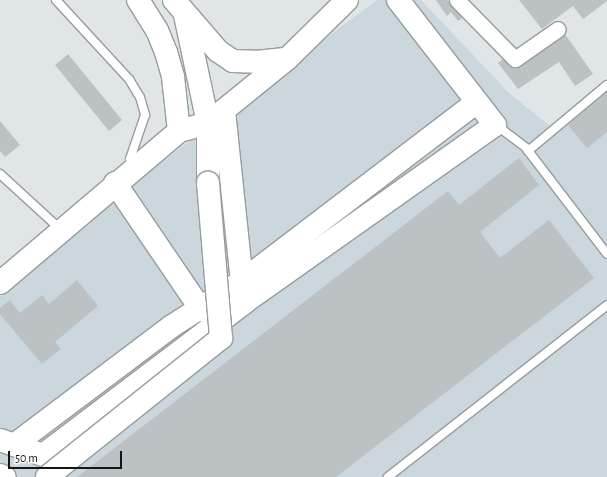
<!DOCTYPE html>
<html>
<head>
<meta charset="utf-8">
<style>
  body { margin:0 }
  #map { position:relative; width:607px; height:477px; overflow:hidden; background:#e0e5e8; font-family:"Alegreya Sans",sans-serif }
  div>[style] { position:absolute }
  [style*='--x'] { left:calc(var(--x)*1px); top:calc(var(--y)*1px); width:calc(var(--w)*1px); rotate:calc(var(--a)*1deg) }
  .built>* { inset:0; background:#cbd7dd }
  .building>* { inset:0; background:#bcc1c3 }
  .roads { filter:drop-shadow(1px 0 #979c9e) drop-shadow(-1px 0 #979c9e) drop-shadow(0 1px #979c9e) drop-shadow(0 -1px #979c9e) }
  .lane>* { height:8px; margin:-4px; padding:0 4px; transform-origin:4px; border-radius:4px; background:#fff }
  .street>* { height:15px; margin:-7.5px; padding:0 7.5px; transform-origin:7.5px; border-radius:7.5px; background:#fff }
  .secondary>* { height:22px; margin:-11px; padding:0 11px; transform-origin:11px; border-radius:11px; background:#fff }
  .bridges { filter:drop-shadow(1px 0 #979c9e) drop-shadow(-1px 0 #979c9e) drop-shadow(0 1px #979c9e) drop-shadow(0 -1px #979c9e) }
  .secondary-bridge>* { height:22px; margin:-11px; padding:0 11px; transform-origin:11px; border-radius:11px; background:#fff }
  span { translate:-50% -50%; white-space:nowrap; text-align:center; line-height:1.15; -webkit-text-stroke:3px #fff; paint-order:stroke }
  .scale { position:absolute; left:8px; top:451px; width:114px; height:18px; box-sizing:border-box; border:2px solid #131516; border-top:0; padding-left:5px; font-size:12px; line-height:14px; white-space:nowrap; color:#131516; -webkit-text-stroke:3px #fff; paint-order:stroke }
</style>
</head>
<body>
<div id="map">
  <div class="built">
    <div style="clip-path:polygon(377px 0,421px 0,510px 94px,550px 126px,607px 80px,607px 477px,0 477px,0 290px,95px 212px)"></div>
  </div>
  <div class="building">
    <div style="clip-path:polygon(436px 0,448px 0,462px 18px,458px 21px,451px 12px,447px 16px)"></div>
    <div style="clip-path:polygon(519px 0,607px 0,607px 1px,583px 19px,573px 6px,542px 29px)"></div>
    <div style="clip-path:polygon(565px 34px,593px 74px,575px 86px,559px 62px,518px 89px,498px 63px,503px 59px,512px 67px,517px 68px)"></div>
    <div style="clip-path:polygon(68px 54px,122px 120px,109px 131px,55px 65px)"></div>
    <div style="clip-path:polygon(607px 92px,607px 132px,587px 148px,568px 125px)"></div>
    <div style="clip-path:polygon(0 121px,20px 145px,5px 157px,0 151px)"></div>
    <div style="clip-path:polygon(519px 158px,539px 185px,480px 232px,500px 258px,549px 220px,594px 278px,336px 477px,77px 477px,448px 191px,459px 205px)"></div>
    <div style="clip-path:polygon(77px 280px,98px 306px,55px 342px,61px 349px,42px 364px,0 314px,0 308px,10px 300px,20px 313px,42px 295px,49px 304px)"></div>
  </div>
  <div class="roads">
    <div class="lane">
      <div style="--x:56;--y:0;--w:108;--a:47.3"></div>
      <div style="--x:129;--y:79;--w:21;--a:59"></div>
      <div style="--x:140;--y:97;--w:19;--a:74"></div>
      <div style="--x:145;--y:115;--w:46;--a:108.8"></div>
      <div style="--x:130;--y:159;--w:9;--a:63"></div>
      <div style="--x:496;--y:125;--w:38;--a:37"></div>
      <div style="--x:526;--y:148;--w:133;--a:52.6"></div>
      <div style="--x:528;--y:151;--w:103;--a:-39.9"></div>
      <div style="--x:0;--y:174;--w:81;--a:42.5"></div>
      <div style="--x:388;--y:477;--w:278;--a:-38.1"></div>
    </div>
    <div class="street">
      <div style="--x:457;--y:0;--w:83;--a:45.5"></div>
      <div style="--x:515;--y:59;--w:52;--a:-34.9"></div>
    </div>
    <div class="secondary">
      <div style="--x:138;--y:0;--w:36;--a:58"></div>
      <div style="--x:157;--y:30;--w:24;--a:68"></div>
      <div style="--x:166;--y:52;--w:26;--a:74"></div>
      <div style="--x:173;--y:77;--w:54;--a:83.7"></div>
      <div style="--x:174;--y:0;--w:67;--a:49.2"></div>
      <div style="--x:218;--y:51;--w:18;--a:34"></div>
      <div style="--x:233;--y:61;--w:23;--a:2"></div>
      <div style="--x:256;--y:62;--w:31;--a:-6"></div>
      <div style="--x:185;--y:15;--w:110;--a:78"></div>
      <div style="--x:208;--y:123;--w:60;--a:90"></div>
      <div style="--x:224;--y:111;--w:183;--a:84"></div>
      <div style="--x:115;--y:183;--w:151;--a:55.8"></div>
      <div style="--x:200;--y:308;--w:8;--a:30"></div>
      <div style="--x:207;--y:312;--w:6;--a:-9"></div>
      <div style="--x:0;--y:283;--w:235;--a:-40.3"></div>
      <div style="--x:179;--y:131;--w:30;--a:-15"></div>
      <div style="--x:208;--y:123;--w:102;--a:-39"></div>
      <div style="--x:287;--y:59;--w:84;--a:-44.5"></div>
      <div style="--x:0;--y:440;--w:46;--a:19.2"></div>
      <div style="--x:43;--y:455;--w:253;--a:-37.1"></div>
      <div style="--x:245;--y:302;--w:306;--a:-35.3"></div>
      <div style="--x:495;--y:125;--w:158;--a:-127.8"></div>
      <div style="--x:14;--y:445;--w:198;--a:-37"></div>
      <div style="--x:172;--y:326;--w:83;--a:-32.7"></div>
      <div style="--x:242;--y:281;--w:295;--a:-37.3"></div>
      <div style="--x:0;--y:475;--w:5;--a:22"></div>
    </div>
  </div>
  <div class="bridges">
    <div class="secondary-bridge">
      <div style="--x:47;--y:477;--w:223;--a:-38.6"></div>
      <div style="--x:221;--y:338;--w:156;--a:-94.8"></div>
    </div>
  </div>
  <div class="scale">50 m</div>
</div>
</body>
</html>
